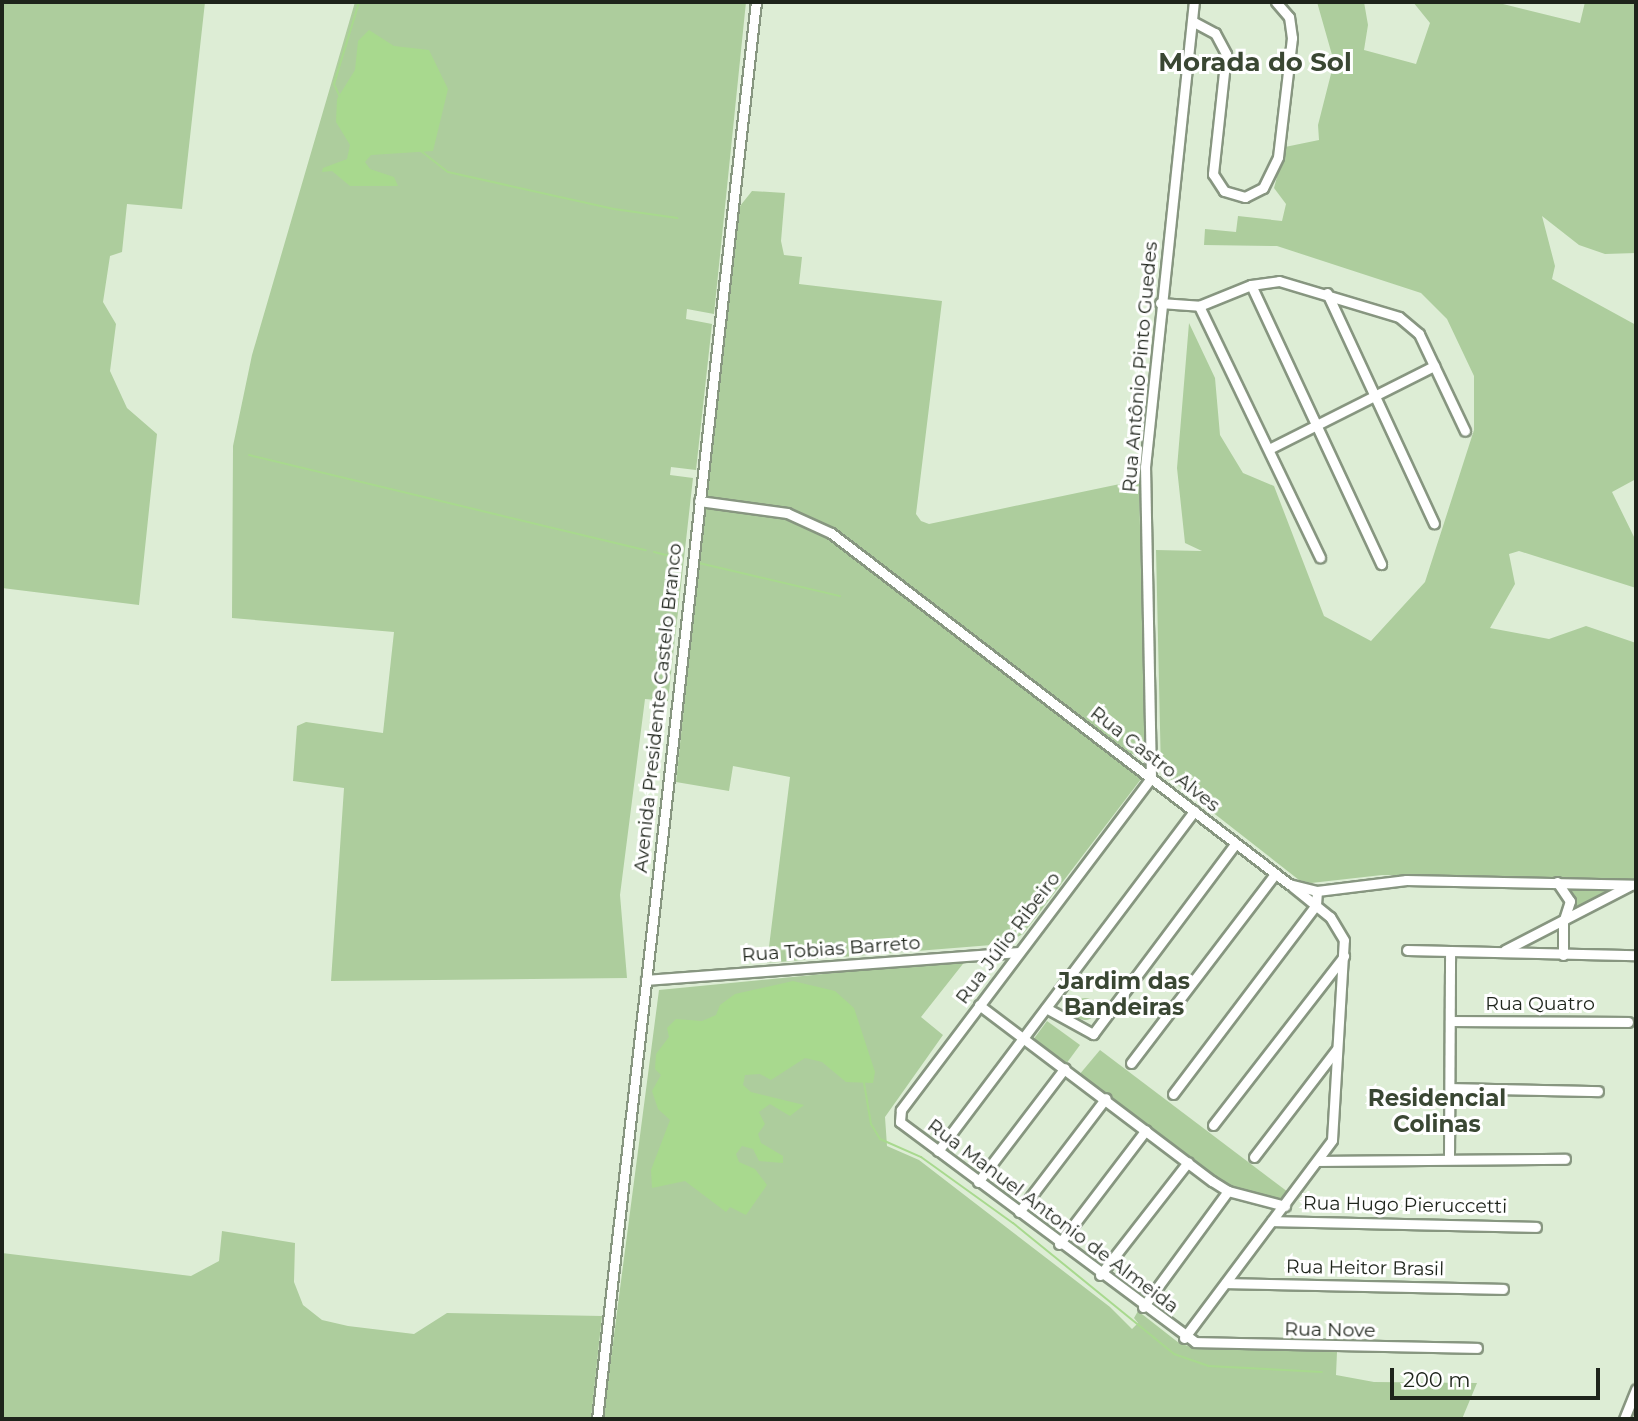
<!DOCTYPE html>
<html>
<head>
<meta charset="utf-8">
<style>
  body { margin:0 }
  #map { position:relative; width:1638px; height:1421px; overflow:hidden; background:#ddedd5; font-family:Montserrat,sans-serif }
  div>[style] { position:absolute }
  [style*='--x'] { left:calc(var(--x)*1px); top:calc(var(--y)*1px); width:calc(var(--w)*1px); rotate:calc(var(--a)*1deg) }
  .green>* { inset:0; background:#adcd9d }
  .round { border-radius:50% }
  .water>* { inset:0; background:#a8d98e }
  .stream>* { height:2px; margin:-1px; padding:0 1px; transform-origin:1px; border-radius:1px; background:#a8d98e }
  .roads { filter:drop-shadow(2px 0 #879680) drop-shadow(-2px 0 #879680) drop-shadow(0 2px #879680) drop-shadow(0 -2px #879680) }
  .minor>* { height:9px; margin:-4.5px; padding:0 4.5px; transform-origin:4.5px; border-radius:4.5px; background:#fff }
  span { translate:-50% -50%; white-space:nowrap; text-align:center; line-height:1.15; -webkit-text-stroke:6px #fff; paint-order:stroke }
  .street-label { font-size:19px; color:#1e241b }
  .quarter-label { font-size:23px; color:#3a4733; font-weight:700 }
  .district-label { font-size:26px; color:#3a4733; font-weight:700 }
  .frame { position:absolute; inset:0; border:4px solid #1e241b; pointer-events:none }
  .scale { position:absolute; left:1390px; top:1368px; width:210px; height:32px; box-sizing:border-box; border:4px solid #1e241b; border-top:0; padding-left:9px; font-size:21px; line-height:24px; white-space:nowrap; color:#1e241b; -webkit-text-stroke:5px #fff; paint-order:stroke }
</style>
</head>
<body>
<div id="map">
  <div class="green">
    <div style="clip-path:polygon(2px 2px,205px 2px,182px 209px,127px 204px,122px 252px,110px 256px,103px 302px,116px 324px,110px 371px,127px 408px,157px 434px,139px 605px,2px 588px)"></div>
    <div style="clip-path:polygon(355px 2px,746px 2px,714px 314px,687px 309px,686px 319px,712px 324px,696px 470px,671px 467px,670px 475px,693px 478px,668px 701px,645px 699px,620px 895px,627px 978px,331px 981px,344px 788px,293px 781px,297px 726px,306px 722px,383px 733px,394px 632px,232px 618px,233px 446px,252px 355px)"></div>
    <div style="clip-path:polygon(1317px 2px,1364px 2px,1368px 25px,1364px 50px,1416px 64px,1430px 23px,1413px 2px,1495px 2px,1580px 23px,1585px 2px,1636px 2px,1636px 253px,1605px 254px,1579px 245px,1542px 216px,1555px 266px,1552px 279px,1636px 325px,1636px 479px,1612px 492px,1636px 541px,1636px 588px,1519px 551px,1509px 554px,1515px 584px,1490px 628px,1549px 639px,1586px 626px,1636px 643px,1636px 880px,1382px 875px,1311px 883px,1299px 880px,1161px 772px,1156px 550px,1202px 551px,1185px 543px,1177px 468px,1189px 323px,1215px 378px,1220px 435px,1243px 473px,1274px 486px,1324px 616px,1371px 641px,1425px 582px,1474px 430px,1474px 376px,1447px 319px,1421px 293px,1277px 246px,1204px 245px,1205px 229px,1236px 232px,1238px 216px,1282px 221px,1286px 204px,1274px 188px,1285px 147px,1319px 140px,1318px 125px,1334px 62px)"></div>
    <div style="clip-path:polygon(752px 191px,785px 193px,781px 241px,784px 255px,802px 257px,799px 284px,942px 301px,916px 514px,921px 521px,929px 524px,1139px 480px,1145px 757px,1132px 754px,1123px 764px,1141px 779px,1023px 934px,1004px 944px,767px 963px,790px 777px,733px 766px,729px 791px,676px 782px,736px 211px)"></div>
    <div style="clip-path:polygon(1568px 886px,1613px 889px,1574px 912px,1575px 898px)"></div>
    <div style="clip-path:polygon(966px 960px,921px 1017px,943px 1035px,885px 1117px,887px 1146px,919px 1160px,1110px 1307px,1132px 1329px,1138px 1323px,1134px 1318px,1138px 1311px,1179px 1343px,1197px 1349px,1337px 1352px,1336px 1375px,1374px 1382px,1477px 1383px,1462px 1419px,603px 1419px,659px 990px)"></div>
    <div class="round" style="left:1074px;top:998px;width:22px;height:22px"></div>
    <div style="clip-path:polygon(1047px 1021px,1080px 1045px,1066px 1064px,1033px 1040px)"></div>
    <div style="clip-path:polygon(1100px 1050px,1288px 1192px,1283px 1199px,1276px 1201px,1219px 1183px,1079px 1075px)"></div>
    <div style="clip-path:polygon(222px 1231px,295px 1243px,294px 1282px,303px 1305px,322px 1320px,348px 1326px,414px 1334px,447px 1313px,602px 1316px,591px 1419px,2px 1419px,2px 1253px,191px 1276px,219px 1261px)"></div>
  </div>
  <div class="water">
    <div style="clip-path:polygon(369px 30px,394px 46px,429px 50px,448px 89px,433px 151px,371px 155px,365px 162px,370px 169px,394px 177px,398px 186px,350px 186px,332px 171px,322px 172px,323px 168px,347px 159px,350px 145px,336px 122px,337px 99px,355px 70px,358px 41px)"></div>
    <div style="clip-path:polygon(793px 981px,835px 991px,854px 1008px,875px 1072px,873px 1083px,846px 1082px,822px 1062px,805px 1058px,771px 1080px,760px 1074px,745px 1075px,743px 1085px,751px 1092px,804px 1105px,790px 1116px,770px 1104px,759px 1112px,765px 1124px,758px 1134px,761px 1143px,783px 1156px,783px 1163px,759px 1161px,753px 1149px,742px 1146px,736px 1154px,739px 1162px,755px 1169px,767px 1185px,746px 1215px,730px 1207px,726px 1212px,685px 1181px,652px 1188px,651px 1170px,670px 1120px,658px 1109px,652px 1091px,661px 1075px,655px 1069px,656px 1054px,669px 1037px,667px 1028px,676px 1019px,702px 1021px,716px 1015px,720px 1005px,735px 994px)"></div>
  </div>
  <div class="stream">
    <div style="--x:340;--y:97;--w:14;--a:-115"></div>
    <div style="--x:334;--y:84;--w:86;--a:-73"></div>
    <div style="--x:421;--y:151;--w:34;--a:38"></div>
    <div style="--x:448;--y:172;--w:170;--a:12.6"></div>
    <div style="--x:614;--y:209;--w:64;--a:8.1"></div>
    <div style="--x:249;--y:455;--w:408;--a:13.5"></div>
    <div style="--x:654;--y:552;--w:29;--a:14"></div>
    <div style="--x:699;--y:563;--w:145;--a:13.2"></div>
    <div style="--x:864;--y:1083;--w:42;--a:80.3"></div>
    <div style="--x:871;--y:1124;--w:17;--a:59"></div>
    <div style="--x:880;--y:1139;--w:45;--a:23.7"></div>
    <div style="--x:921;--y:1157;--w:113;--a:35.7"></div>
    <div style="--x:1013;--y:1223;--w:208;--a:39.1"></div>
    <div style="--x:1174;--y:1354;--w:36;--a:19"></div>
    <div style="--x:1208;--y:1366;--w:114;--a:3"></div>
  </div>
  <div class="roads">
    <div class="minor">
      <div style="--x:1192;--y:21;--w:26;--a:28"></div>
      <div style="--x:1215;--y:33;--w:24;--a:62"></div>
      <div style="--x:1226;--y:54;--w:121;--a:96.2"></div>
      <div style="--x:1213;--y:174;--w:20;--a:57"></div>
      <div style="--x:1224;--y:191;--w:22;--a:16"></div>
      <div style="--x:1245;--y:197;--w:20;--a:-27"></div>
      <div style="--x:1263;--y:188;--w:34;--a:-64"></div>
      <div style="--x:1278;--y:157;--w:120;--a:-83.3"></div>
      <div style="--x:1292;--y:38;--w:21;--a:-98"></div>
      <div style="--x:1289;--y:17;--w:20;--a:-131"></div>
      <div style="--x:1251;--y:285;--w:308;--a:65"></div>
      <div style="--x:1327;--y:293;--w:254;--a:65.1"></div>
      <div style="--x:1160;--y:303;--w:39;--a:4"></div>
      <div style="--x:1199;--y:306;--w:56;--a:-22"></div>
      <div style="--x:1251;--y:285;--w:28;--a:-8"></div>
      <div style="--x:1279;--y:281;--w:125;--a:16.7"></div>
      <div style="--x:1399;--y:317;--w:26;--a:40"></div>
      <div style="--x:1419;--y:334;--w:107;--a:64.6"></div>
      <div style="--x:1199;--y:306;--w:279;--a:64.3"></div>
      <div style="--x:1269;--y:449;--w:185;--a:-26.7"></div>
      <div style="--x:699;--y:501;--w:89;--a:7.8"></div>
      <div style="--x:787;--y:513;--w:48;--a:24.4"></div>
      <div style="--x:831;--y:533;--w:577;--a:37.47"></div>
      <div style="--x:1289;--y:884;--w:29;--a:14"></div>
      <div style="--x:1317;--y:891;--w:90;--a:-7"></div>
      <div style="--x:1406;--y:880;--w:230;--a:1.2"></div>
      <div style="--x:1151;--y:778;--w:416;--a:127"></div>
      <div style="--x:901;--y:1110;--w:12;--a:95"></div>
      <div style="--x:900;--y:1122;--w:368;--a:36.7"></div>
      <div style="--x:1195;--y:1342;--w:282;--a:1.2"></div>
      <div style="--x:1151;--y:778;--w:311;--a:-91.1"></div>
      <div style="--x:1145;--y:467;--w:468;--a:-84"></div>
      <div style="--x:1557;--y:882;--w:23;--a:56"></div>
      <div style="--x:1570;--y:901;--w:23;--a:108"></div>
      <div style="--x:1563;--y:923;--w:32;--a:90"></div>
      <div style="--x:1407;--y:950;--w:229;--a:1.3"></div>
      <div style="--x:1505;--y:950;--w:140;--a:-27.3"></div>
      <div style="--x:646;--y:980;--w:373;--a:-4.3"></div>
      <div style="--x:979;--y:1005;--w:292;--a:37.1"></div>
      <div style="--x:1212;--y:1181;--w:19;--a:32"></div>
      <div style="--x:1228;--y:1191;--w:59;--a:14.7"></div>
      <div style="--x:1046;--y:1008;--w:54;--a:29"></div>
      <div style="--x:1093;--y:1034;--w:237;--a:-53.2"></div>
      <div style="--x:1452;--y:1021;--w:176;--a:0.3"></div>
      <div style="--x:1131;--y:1063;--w:238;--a:-52.7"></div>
      <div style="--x:1451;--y:1088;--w:147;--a:1.2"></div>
      <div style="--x:1173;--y:1094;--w:237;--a:-52.9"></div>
      <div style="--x:1316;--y:905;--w:14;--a:-86"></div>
      <div style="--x:1213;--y:1125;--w:214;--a:-52.2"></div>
      <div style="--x:938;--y:1151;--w:426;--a:-53"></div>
      <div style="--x:1254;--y:1157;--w:136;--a:-52.5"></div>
      <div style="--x:1449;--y:1158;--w:206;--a:-89.7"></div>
      <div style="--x:1319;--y:1161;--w:246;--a:-0.5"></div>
      <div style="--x:978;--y:1182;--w:143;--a:-52.7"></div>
      <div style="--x:1019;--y:1212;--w:143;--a:-52.7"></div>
      <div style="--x:1272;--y:1221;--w:264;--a:1.3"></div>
      <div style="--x:1059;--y:1244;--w:143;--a:-52.7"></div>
      <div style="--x:1100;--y:1275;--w:143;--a:-52.1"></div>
      <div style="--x:1226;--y:1283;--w:277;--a:1.2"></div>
      <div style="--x:1143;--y:1307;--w:144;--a:-53.8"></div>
      <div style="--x:1184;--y:1338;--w:247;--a:-53.2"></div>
      <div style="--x:1332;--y:1140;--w:200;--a:-86.6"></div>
      <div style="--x:1344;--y:940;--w:27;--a:-121"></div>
      <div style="--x:1330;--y:917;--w:48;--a:-141"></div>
      <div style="--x:597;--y:1419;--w:1426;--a:-83.6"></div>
      <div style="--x:1624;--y:1419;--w:32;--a:-68"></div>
    </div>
  </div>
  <div class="street-label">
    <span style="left:1140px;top:367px;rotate:-85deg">Rua Antônio Pinto Guedes</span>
    <span style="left:658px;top:708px;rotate:-84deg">Avenida Presidente Castelo Branco</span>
    <span style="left:1155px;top:759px;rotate:38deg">Rua Castro Alves</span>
    <span style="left:1008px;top:938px;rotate:-53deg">Rua Júlio Ribeiro</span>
    <span style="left:831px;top:949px;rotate:-4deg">Rua Tobias Barreto</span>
    <span style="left:1540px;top:1004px">Rua Quatro</span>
    <span style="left:1405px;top:1205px;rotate:1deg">Rua Hugo Pieruccetti</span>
    <span style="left:1053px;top:1216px;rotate:37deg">Rua Manuel Antonio de Almeida</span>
    <span style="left:1365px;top:1268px;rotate:1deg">Rua Heitor Brasil</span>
    <span style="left:1330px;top:1330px;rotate:1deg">Rua Nove</span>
  </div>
  <div class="quarter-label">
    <span style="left:1124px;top:994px">Jardim das<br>Bandeiras</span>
    <span style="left:1437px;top:1111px">Residencial<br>Colinas</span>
  </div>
  <div class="district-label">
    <span style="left:1255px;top:63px">Morada do Sol</span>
  </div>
  <div class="frame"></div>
  <div class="scale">200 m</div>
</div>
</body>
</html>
